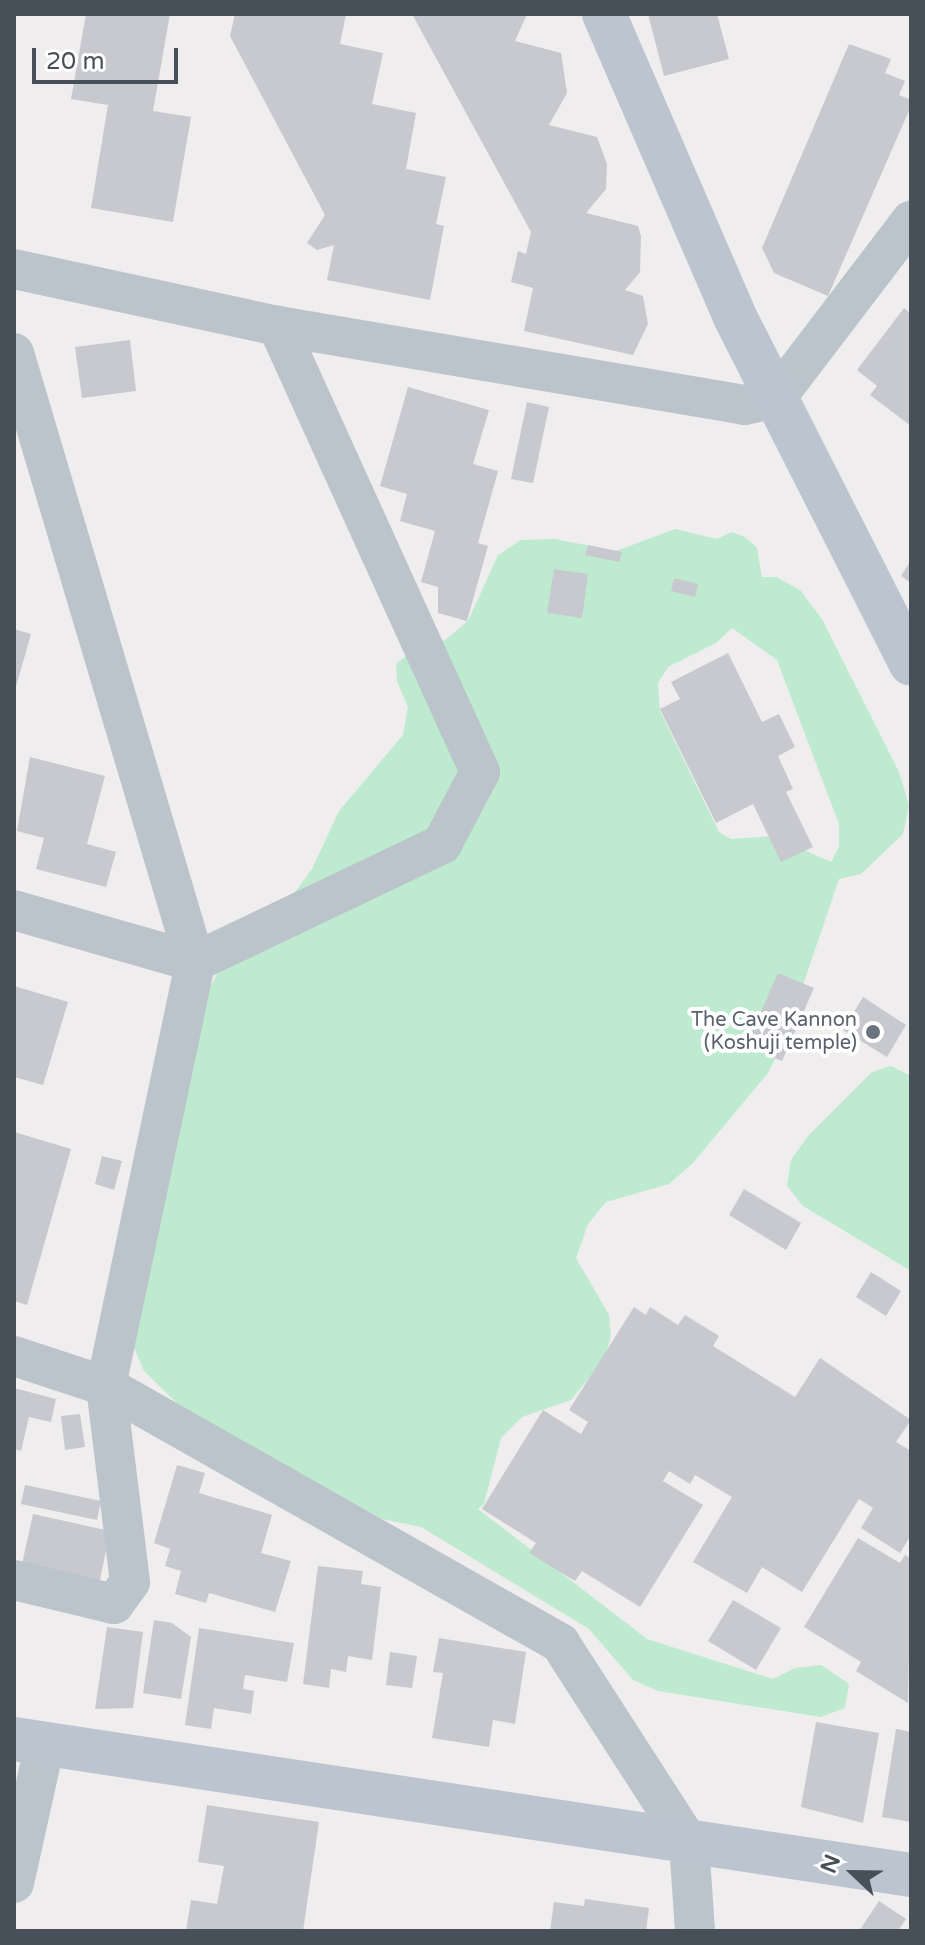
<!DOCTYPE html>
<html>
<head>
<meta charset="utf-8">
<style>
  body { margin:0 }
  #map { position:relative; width:925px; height:1945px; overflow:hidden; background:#efeded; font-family:"Varela Round",sans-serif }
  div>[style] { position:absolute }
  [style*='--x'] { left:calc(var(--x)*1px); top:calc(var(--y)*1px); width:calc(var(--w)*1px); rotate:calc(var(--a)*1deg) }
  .green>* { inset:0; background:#beeacf }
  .building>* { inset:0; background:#c7c9cf }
  .street>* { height:40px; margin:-20px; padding:0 20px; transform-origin:20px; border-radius:20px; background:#bcc4cb }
  .secondary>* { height:44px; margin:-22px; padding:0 22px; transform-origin:22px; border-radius:22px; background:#bcc5cf }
  .dots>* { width:22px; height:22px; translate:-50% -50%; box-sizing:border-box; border:4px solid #fff; border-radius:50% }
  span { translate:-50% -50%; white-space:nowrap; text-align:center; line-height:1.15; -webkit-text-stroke:8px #fff; paint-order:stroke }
  .worship-label { font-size:20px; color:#5b616d }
  .right { translate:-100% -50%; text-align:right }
  .frame { position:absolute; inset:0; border:16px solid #475058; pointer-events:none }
  .north { position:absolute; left:813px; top:1833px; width:80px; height:80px; -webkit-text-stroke:6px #fff; paint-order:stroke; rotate:292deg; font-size:22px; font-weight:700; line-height:32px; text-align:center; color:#475058 }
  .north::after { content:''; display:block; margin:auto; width:28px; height:36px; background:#475058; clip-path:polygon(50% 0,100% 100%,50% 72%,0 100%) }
  .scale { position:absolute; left:32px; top:48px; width:146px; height:36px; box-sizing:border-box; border:4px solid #475058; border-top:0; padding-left:10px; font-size:24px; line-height:28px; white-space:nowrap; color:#475058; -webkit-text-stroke:6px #fff; paint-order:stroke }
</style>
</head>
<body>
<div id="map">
  <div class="green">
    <div style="clip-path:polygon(evenodd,675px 529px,717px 539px,731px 532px,745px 537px,757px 548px,762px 577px,776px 577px,800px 590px,822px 619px,899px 772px,909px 805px,903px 834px,861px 874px,839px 879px,784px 1041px,768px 1073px,693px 1163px,669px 1184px,606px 1202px,588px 1224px,576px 1258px,609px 1315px,611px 1336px,605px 1358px,571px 1400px,522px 1417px,501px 1438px,484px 1504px,478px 1509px,647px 1639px,773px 1679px,795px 1668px,821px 1665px,849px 1684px,845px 1708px,821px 1717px,658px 1691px,633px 1680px,589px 1629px,421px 1527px,382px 1519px,183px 1409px,144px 1371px,134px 1348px,204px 999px,217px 974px,290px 899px,312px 869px,339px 811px,403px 735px,408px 707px,397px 681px,396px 664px,411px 652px,445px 640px,468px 621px,498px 555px,521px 540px,555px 539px,616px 551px,675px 529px,732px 628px,777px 660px,839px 824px,839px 847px,831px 862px,773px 836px,731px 839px,719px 832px,660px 711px,658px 683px,668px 667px,716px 643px,732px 628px)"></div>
    <div style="clip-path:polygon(891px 1066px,911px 1076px,911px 1271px,803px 1206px,787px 1186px,791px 1160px,808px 1136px,872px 1072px)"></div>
  </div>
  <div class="building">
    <div style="clip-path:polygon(86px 14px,170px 14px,153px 111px,191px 117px,173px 222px,91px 208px,108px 105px,71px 99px)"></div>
    <div style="clip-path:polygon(235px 14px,346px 14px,340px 44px,383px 53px,372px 104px,416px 113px,406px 169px,446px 177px,436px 224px,444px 226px,430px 300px,327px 280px,334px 245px,317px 250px,307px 243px,325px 215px,230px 36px)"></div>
    <div style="clip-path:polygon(412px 14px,527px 14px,515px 41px,561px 53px,567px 93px,549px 125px,597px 137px,607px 164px,606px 189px,586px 213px,638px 226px,641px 236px,640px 272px,625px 290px,643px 296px,648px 324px,633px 355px,524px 331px,533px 288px,511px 282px,518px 251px,526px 254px,531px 232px)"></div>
    <div style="clip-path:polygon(648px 14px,717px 14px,729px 59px,664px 76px)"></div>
    <div style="clip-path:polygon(849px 44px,891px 59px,885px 73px,905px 81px,899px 95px,911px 100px,911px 106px,828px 296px,774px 273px,762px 248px)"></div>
    <div style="clip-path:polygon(904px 308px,911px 314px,911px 426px,870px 395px,877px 386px,857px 370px)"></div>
    <div style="clip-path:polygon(130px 340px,136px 391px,82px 398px,75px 347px)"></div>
    <div style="clip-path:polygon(408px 387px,489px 410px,473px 464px,498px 471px,478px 543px,488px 546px,467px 621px,438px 613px,438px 587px,421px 582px,435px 531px,400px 521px,407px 494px,380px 486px)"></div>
    <div style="clip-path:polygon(527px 402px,549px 407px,533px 483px,511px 479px)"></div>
    <div style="clip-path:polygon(588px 545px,622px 552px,619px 562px,585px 555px)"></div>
    <div style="clip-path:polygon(911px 560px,911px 583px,901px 576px)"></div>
    <div style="clip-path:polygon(554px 569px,588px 574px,582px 618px,547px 613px)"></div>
    <div style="clip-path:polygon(674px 578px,698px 584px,695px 597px,671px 591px)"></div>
    <div style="clip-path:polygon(14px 629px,31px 634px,15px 690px,14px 690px)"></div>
    <div style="clip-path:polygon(728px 653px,762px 722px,779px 714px,795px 747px,778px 756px,793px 789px,786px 792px,813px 847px,781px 862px,753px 804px,716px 823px,660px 709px,680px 699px,671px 682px)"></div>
    <div style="clip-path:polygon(30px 757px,105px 776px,87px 844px,116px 852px,106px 887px,36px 869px,44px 838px,17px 831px)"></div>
    <div style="clip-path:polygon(778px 973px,814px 988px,782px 1061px,746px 1046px)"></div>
    <div style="clip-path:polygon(14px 986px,68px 1002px,43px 1085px,14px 1077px)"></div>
    <div style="clip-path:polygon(863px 997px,906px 1025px,887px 1057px,843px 1030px)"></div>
    <div style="clip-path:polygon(14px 1132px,71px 1149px,27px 1305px,14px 1301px)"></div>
    <div style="clip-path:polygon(102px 1156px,122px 1161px,114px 1190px,95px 1184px)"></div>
    <div style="clip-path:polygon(744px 1189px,801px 1223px,786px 1250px,729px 1215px)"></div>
    <div style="clip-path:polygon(871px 1272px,901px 1291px,886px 1316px,856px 1297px)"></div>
    <div style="clip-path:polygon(634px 1307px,646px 1315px,650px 1307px,678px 1325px,685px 1315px,719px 1336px,713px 1346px,795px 1397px,820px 1358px,911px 1420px,896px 1442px,911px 1451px,911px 1535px,900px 1553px,861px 1528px,873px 1508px,859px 1499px,802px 1592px,762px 1567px,747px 1593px,693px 1562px,732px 1497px,695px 1475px,690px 1484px,669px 1471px,663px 1481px,703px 1505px,640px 1607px,582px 1571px,575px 1581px,529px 1553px,536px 1543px,482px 1509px,543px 1410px,581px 1434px,588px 1422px,569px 1410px)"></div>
    <div style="clip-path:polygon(14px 1388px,56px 1399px,51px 1422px,29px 1417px,21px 1451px,14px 1449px)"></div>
    <div style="clip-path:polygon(80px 1414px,85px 1447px,65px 1450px,61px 1416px)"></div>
    <div style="clip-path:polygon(177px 1465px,205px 1473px,199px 1493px,272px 1515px,261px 1553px,291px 1561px,275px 1612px,209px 1593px,206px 1603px,175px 1594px,181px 1571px,165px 1566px,170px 1549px,154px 1543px)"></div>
    <div style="clip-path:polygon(25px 1485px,101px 1501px,97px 1520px,21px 1504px)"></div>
    <div style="clip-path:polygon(33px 1514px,110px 1531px,99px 1585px,21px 1569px)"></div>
    <div style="clip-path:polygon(858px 1538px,900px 1563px,905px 1555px,911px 1559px,908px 1703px,856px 1671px,861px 1662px,804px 1627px)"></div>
    <div style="clip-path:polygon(318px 1566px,363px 1571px,361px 1584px,381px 1587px,372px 1660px,348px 1656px,346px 1672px,331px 1669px,329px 1688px,303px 1684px)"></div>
    <div style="clip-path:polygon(733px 1600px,781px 1628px,756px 1670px,708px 1641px)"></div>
    <div style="clip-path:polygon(154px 1620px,172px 1623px,191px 1637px,181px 1699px,143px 1693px)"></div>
    <div style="clip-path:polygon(107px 1627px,143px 1632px,133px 1708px,95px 1709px)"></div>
    <div style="clip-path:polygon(199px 1628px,294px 1643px,287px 1682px,245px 1675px,243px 1689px,254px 1691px,251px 1714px,214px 1708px,211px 1729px,185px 1725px)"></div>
    <div style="clip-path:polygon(439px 1638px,526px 1652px,515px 1724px,493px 1720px,489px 1747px,432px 1738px,443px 1673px,433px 1672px)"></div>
    <div style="clip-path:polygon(390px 1652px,417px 1656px,412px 1688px,386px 1685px)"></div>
    <div style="clip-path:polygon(816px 1722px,879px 1733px,863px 1823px,801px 1807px)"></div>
    <div style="clip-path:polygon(896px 1729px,911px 1732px,911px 1822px,882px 1817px)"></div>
    <div style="clip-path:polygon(207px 1805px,319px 1822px,303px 1931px,186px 1931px,191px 1900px,217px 1904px,224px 1866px,198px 1862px)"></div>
    <div style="clip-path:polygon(585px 1899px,649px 1908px,646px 1931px,550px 1931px,554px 1902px,584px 1906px)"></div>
    <div style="clip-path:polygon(879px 1901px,906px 1919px,898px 1931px,859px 1931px)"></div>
  </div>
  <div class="street">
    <div style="--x:14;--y:269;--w:270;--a:12.2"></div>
    <div style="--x:278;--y:326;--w:473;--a:9.6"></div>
    <div style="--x:744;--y:405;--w:33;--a:-12"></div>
    <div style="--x:776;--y:398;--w:223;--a:-52.7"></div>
    <div style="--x:14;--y:353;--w:635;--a:73.45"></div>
    <div style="--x:195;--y:962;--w:188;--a:-164"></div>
    <div style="--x:14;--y:1356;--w:97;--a:18.1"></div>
    <div style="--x:106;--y:1386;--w:522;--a:29.51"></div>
    <div style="--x:560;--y:1643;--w:238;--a:57.2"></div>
    <div style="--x:689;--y:1843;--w:88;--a:86.1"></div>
    <div style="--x:14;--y:1580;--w:103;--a:13.5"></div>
    <div style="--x:114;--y:1604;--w:27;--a:-54"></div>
    <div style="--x:130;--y:1582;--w:197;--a:-97"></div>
    <div style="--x:106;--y:1386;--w:433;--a:-78.1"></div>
    <div style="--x:195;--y:962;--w:274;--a:-25.5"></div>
    <div style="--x:442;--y:844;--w:81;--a:-62.2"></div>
    <div style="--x:480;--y:772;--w:490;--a:-114.4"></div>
    <div style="--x:14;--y:1883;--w:143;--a:-77.5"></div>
  </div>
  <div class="secondary">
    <div style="--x:604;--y:14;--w:328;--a:66.6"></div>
    <div style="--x:734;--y:315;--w:391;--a:63.1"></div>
    <div style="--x:14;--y:1739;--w:907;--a:8.62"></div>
  </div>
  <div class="dots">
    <div style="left:873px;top:1032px;background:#6b7280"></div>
  </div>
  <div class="worship-label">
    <span class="right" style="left:857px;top:1032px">The Cave Kannon<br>(Koshuji temple)</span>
  </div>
  <div class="frame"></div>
  <div class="north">N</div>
  <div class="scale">20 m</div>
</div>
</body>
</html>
